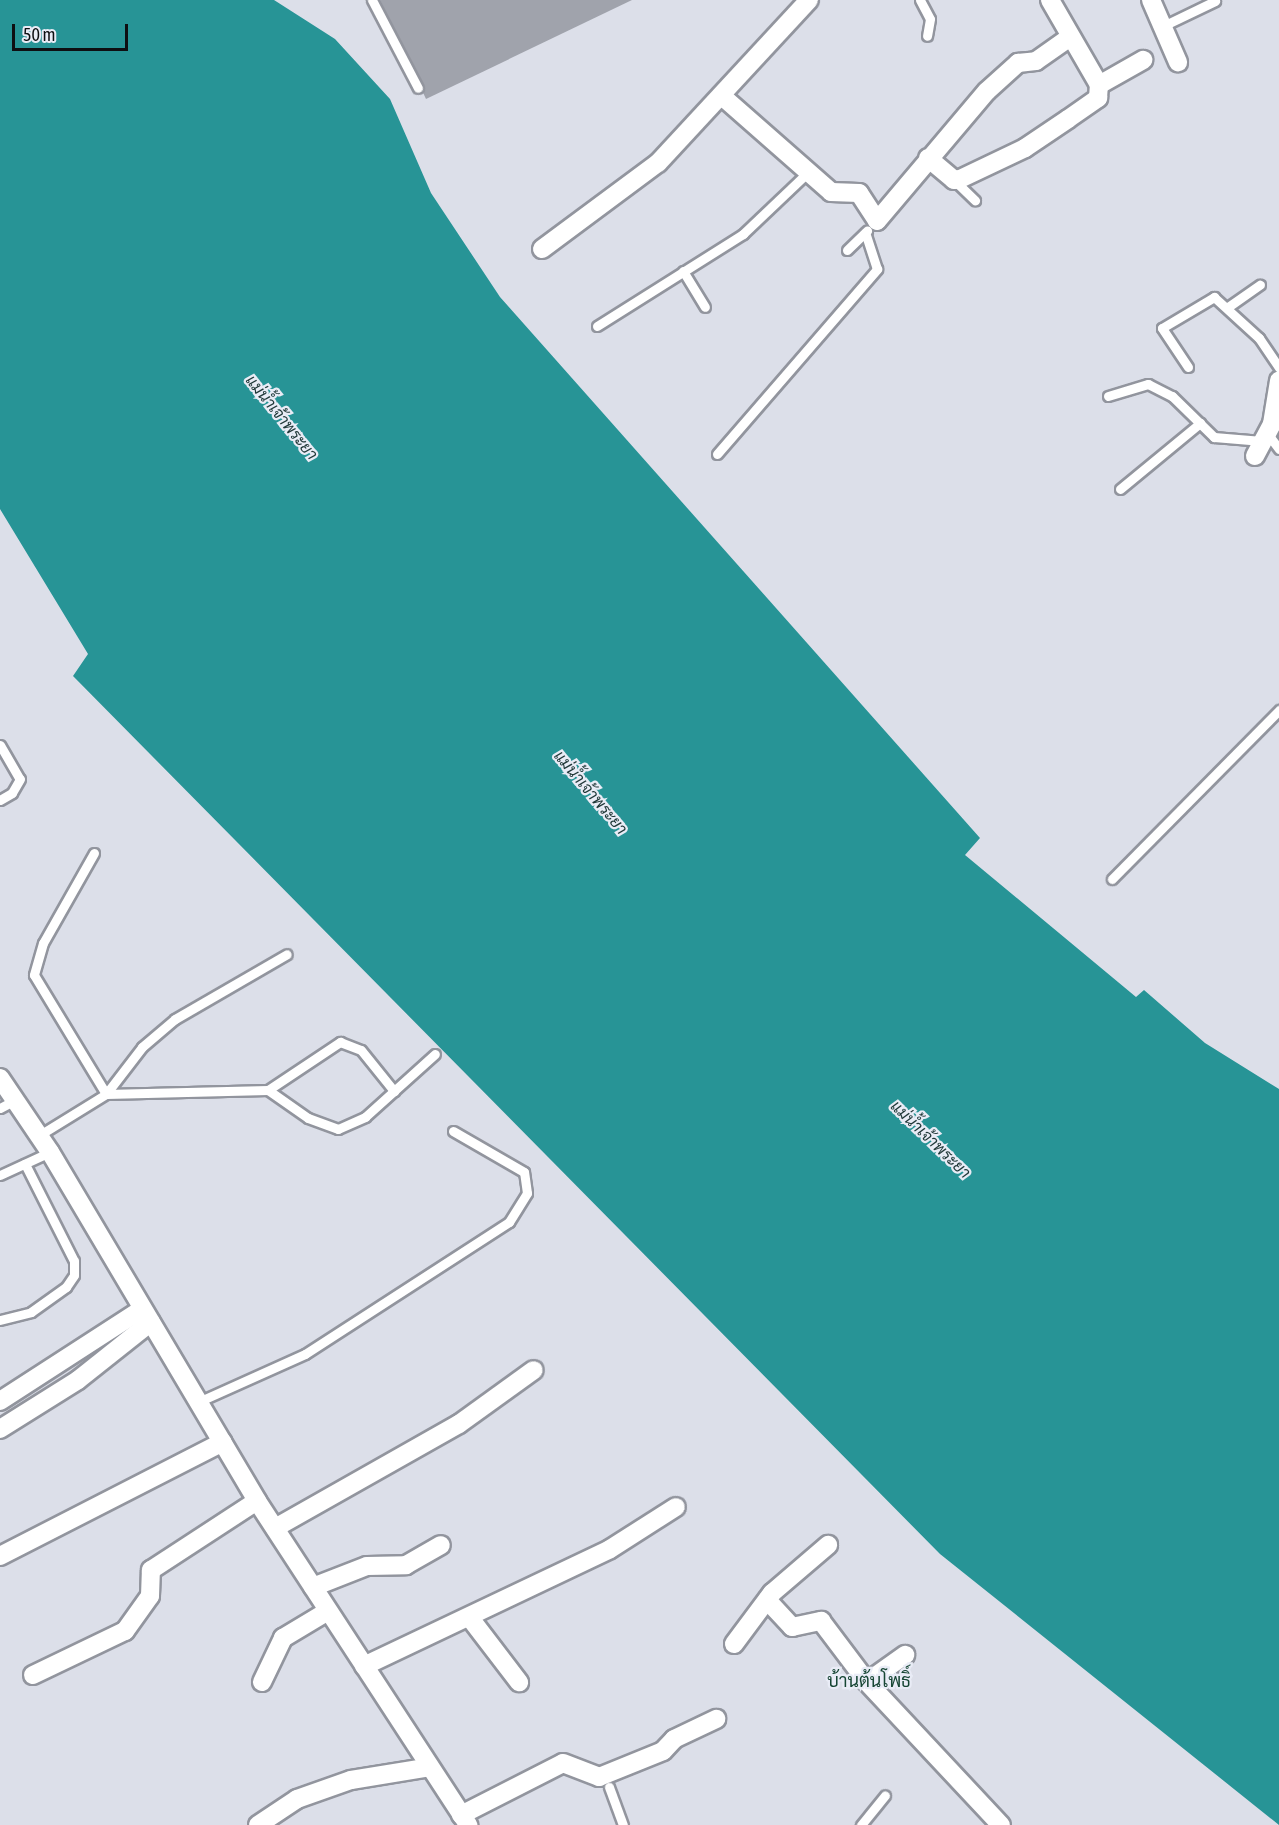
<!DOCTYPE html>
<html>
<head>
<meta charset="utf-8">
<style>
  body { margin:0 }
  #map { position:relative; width:1279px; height:1825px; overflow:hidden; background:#dcdfe9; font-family:"Asap Condensed",Sarabun,sans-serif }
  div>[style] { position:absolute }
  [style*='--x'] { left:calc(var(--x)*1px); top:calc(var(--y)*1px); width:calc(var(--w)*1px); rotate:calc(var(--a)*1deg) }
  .water>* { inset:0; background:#279496 }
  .building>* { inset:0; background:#a0a3ac }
  .roads { filter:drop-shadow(2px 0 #92959e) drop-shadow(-2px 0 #92959e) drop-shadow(0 2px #92959e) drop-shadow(0 -2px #92959e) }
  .lane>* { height:9px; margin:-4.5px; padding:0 4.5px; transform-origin:4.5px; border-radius:4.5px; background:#fff }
  .street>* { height:18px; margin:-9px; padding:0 9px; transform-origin:9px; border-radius:9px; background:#fff }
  span { translate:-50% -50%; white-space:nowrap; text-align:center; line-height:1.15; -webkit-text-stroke:4.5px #e9ecf6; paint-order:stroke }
  .water-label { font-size:16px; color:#1f3737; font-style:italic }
  .quarter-label { font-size:18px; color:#174634 }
  .scale { position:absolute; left:12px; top:24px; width:116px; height:27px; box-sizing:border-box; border:3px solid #0e0f12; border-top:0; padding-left:8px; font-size:18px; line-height:21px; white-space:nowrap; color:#0e0f12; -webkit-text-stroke:4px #e9ecf6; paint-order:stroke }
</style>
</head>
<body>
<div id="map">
  <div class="water">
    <div style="clip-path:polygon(0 0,274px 0,335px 39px,390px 99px,431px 193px,500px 297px,980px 838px,965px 855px,1136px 997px,1144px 990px,1205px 1043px,1279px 1089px,1279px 1825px,940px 1554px,73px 676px,88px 654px,0 509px)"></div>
  </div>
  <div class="building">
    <div style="clip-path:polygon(380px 0,632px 0,426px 99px)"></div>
  </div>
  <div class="roads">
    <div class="lane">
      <div style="--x:372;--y:0;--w:99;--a:62.4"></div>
      <div style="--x:920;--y:0;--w:21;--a:62"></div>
      <div style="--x:930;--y:19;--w:17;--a:100"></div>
      <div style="--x:1163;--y:26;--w:58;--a:-25.7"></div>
      <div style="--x:955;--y:181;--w:28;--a:44"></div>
      <div style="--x:847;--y:250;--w:28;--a:-44"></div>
      <div style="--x:683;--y:271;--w:42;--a:58.6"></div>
      <div style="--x:1228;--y:307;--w:39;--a:-35"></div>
      <div style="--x:597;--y:326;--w:173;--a:-32.2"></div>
      <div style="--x:743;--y:234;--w:88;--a:-43.6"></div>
      <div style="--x:1188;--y:367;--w:47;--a:-123.7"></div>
      <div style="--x:1162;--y:328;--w:61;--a:-30.8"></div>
      <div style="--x:1214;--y:297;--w:61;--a:42.3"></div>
      <div style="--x:1259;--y:338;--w:36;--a:56"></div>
      <div style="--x:1108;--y:396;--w:42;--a:-16.7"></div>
      <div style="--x:1148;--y:384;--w:27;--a:27"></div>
      <div style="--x:1172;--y:396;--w:59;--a:44.3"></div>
      <div style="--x:1214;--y:437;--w:48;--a:4.8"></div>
      <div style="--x:1267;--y:433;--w:20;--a:53"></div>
      <div style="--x:717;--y:454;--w:245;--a:-49.1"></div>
      <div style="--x:877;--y:269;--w:38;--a:-108"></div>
      <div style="--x:1120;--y:489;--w:104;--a:-39.5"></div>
      <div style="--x:0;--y:745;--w:39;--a:60"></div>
      <div style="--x:20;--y:779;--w:16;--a:120"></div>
      <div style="--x:12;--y:793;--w:14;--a:150"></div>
      <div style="--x:94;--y:853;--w:103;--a:119.5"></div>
      <div style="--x:43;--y:943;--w:33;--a:106"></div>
      <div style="--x:34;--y:975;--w:139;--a:58.8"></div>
      <div style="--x:106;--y:1094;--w:162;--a:-1.4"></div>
      <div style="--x:268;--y:1090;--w:87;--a:-33.7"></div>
      <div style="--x:340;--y:1042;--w:22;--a:21"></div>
      <div style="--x:361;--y:1050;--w:53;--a:51.2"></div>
      <div style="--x:1112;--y:879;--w:238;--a:-45.3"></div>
      <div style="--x:268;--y:1090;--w:49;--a:35"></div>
      <div style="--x:308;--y:1118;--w:32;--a:20"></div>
      <div style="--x:338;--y:1129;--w:30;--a:-24"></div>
      <div style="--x:365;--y:1117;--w:94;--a:-42"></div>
      <div style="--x:0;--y:1108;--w:17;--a:-28"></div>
      <div style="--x:38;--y:1136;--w:80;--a:-31.7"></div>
      <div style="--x:106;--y:1094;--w:59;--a:-52.5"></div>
      <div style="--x:142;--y:1047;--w:43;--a:-40.3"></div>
      <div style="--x:175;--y:1019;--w:129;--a:-30.1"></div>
      <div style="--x:0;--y:1175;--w:55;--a:-24.7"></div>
      <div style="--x:0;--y:1320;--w:32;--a:-14"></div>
      <div style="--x:31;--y:1312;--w:43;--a:-35.5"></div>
      <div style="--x:66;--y:1287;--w:14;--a:-56"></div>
      <div style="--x:74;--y:1275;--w:14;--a:-90"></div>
      <div style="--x:74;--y:1261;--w:109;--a:-116.8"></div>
      <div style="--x:198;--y:1402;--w:117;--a:-24.2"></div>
      <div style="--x:305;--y:1354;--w:243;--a:-32.9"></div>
      <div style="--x:509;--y:1222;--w:34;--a:-58"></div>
      <div style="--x:527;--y:1193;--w:21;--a:-98"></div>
      <div style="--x:524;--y:1172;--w:82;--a:-150"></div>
      <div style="--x:609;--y:1787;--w:40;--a:69.8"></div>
      <div style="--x:861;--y:1825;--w:38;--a:-51"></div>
    </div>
    <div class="street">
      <div style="--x:1050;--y:0;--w:98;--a:60"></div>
      <div style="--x:1099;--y:85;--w:51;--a:-29.6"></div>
      <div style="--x:1151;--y:0;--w:68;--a:66.5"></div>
      <div style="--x:723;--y:97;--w:144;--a:41.3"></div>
      <div style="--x:831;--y:192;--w:28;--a:2"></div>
      <div style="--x:859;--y:193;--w:33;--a:57"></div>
      <div style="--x:877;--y:221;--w:170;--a:-49.8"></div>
      <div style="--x:987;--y:91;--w:42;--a:-42.1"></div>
      <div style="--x:1018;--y:63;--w:18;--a:-6"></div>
      <div style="--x:1036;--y:61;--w:42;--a:-35.2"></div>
      <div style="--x:928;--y:158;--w:34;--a:40"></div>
      <div style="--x:954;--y:180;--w:6;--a:-9"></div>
      <div style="--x:960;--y:179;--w:72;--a:-25.5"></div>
      <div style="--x:1025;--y:148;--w:52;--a:-34"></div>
      <div style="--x:1068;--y:119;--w:37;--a:-35"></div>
      <div style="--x:1098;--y:98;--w:13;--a:-86"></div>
      <div style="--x:542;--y:249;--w:144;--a:-36.6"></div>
      <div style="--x:658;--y:163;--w:222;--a:-47.2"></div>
      <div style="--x:1255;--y:456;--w:36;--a:-62"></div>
      <div style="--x:1272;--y:424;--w:44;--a:-80.8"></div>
      <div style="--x:0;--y:1078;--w:89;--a:56"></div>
      <div style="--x:50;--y:1152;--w:406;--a:59.3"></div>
      <div style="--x:257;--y:1501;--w:387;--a:56.9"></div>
      <div style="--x:0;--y:1401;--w:169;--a:-32.9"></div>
      <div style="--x:0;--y:1429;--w:92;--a:-32.1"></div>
      <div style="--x:78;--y:1380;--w:93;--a:-38.5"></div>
      <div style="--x:275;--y:1528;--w:211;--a:-29.5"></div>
      <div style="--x:459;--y:1424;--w:92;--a:-35.8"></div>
      <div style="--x:0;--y:1556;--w:250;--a:-27.1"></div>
      <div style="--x:313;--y:1587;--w:58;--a:-21.3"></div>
      <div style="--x:367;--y:1566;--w:39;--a:-1"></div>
      <div style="--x:406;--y:1565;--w:40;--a:-29.7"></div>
      <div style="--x:767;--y:1600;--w:37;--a:47"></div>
      <div style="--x:792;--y:1627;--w:30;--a:-12"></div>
      <div style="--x:821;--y:1621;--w:76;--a:53"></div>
      <div style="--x:867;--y:1682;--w:196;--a:46.9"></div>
      <div style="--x:470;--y:1618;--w:81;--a:52.6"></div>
      <div style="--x:734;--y:1644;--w:64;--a:-53.3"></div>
      <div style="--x:772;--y:1593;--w:74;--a:-40.6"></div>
      <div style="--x:364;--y:1666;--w:272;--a:-25.4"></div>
      <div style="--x:610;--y:1549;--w:78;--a:-32.5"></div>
      <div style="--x:33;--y:1675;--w:102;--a:-25.6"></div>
      <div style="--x:125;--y:1631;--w:43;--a:-54.5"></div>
      <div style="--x:150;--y:1596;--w:26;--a:-88"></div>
      <div style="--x:151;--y:1570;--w:126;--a:-33.1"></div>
      <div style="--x:262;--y:1682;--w:49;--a:-64.5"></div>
      <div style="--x:283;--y:1638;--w:52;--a:-31"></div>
      <div style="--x:867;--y:1682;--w:47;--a:-35.4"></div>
      <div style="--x:461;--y:1815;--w:114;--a:-27"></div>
      <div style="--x:563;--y:1763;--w:39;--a:21"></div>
      <div style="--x:599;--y:1777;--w:69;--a:-22.1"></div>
      <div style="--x:663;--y:1751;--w:16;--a:-47"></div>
      <div style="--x:674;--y:1739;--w:47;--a:-25.5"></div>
      <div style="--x:258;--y:1825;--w:47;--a:-33.7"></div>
      <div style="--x:297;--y:1799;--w:57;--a:-19.4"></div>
      <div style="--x:351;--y:1780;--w:80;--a:-9.3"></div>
    </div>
  </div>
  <div class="water-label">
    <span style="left:282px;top:417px;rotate:51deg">แม่น้ำเจ้าพระยา</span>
    <span style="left:591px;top:792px;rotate:50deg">แม่น้ำเจ้าพระยา</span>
    <span style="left:931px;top:1139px;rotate:44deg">แม่น้ำเจ้าพระยา</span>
  </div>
  <div class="quarter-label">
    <span style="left:869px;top:1681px">บ้านต้นโพธิ์</span>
  </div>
  <div class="scale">50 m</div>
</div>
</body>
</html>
